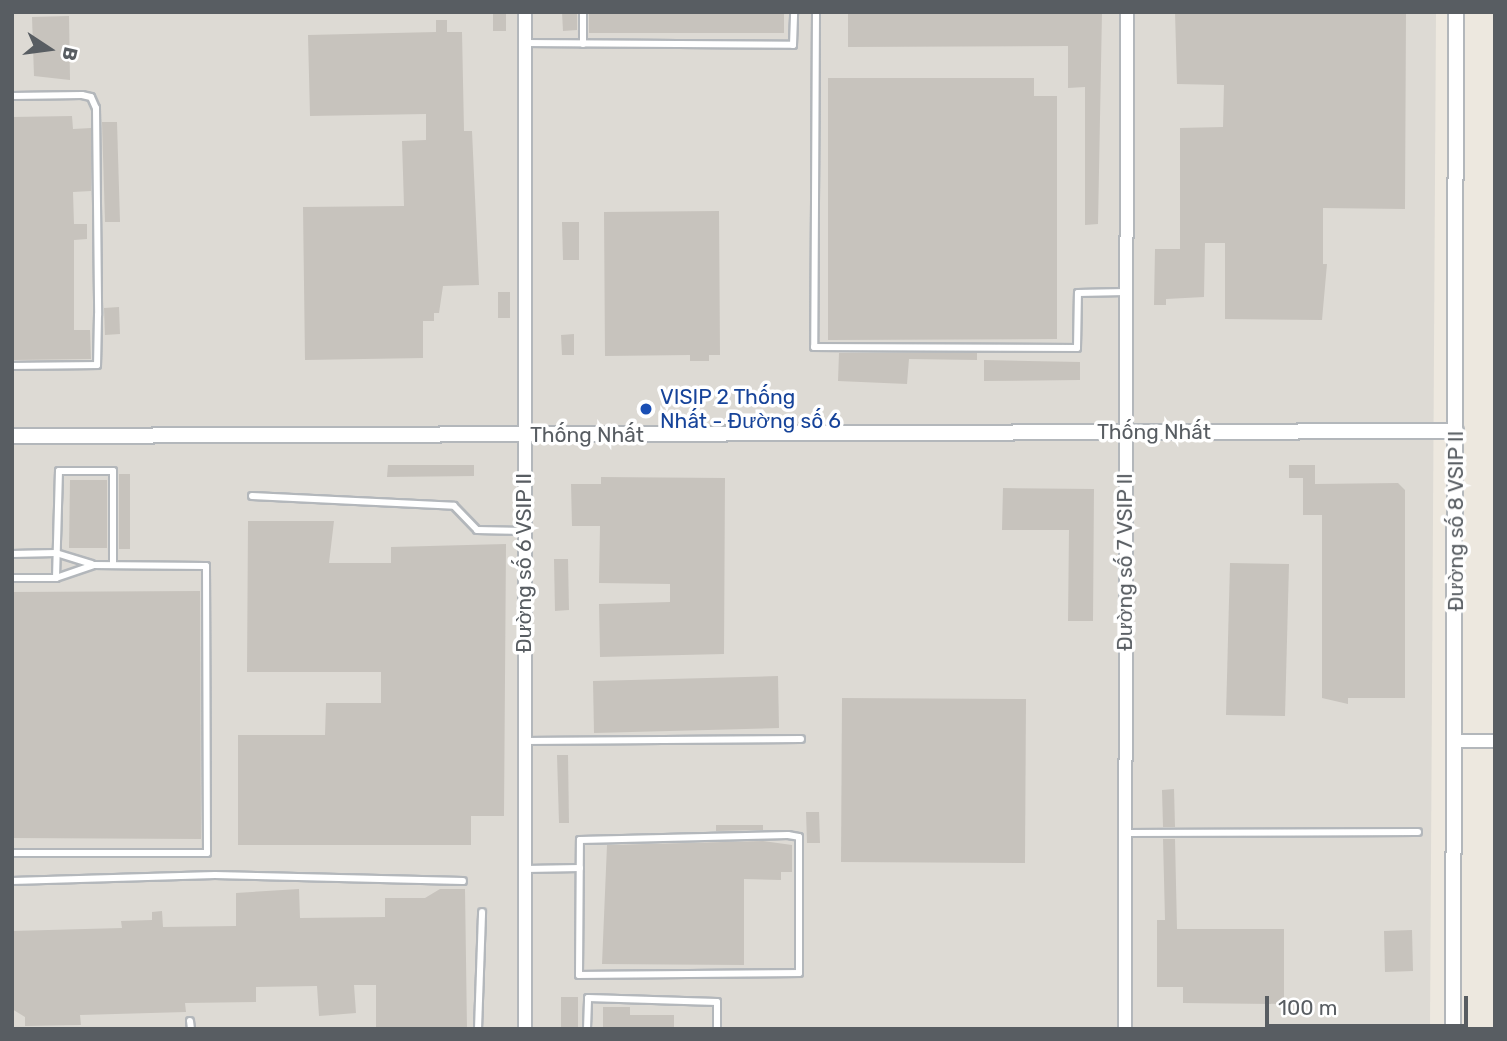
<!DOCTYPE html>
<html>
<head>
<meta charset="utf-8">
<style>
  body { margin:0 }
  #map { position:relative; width:1507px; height:1041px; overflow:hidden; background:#ede8df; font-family:Rubik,sans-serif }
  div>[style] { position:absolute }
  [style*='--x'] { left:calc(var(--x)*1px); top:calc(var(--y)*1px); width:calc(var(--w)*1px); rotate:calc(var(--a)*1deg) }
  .industrial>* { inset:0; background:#dddad4 }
  .building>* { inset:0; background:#c7c3bd }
  .roads { filter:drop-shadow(2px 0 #b3b7bb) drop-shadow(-2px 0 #b3b7bb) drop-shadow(0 2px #b3b7bb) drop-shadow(0 -2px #b3b7bb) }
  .service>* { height:6px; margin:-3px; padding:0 3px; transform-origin:3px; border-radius:3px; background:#fff }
  .minor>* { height:12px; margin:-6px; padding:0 6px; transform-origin:6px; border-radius:6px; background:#fff }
  .tertiary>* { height:14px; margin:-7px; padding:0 7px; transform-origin:7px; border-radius:7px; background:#fff }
  .dots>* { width:19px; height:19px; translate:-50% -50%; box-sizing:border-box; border:4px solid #fff; border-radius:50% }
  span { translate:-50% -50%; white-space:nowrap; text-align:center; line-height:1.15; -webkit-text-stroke:7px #fff; paint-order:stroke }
  .transit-label { font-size:21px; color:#164399 }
  .left { translate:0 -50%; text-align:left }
  .street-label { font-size:21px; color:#585d62 }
  .frame { position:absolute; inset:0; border:14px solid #585d62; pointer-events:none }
  .north { position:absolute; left:14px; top:14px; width:70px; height:70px; -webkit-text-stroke:5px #fff; paint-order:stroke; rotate:103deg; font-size:19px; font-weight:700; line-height:28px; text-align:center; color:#585d62 }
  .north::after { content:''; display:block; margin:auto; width:24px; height:32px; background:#585d62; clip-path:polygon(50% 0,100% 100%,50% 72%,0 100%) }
  .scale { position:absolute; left:1265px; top:996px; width:203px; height:32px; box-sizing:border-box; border:4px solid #585d62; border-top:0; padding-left:9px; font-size:21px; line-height:24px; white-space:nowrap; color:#585d62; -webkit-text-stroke:5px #fff; paint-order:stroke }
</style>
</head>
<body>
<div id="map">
  <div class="industrial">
    <div style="clip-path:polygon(12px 12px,1436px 12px,1430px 1029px,12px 1029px)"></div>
  </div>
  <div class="building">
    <div style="clip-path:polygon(493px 12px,506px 12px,506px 31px,493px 31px)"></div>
    <div style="clip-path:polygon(562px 12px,577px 12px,577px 30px,563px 31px)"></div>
    <div style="clip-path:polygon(589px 12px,784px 12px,784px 33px,589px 33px)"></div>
    <div style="clip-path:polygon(848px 12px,1102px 12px,1098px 224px,1085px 225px,1085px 87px,1068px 88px,1068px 46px,848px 47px)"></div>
    <div style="clip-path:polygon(1175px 12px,1406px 12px,1405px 209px,1323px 208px,1323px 264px,1327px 264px,1322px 320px,1225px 319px,1225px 243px,1205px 243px,1204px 297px,1166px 299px,1166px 305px,1154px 305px,1155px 249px,1180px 249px,1180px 128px,1223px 127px,1224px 85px,1177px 84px)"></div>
    <div style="clip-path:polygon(69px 16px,70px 80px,34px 76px,32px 17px)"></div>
    <div style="clip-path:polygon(436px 20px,447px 20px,447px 32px,462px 32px,464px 131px,472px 131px,479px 285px,443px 286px,439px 313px,434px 313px,434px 321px,423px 321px,423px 358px,305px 360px,303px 207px,404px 206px,402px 141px,426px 140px,426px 114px,310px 116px,308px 35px,436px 32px)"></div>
    <div style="clip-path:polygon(828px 78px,1034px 78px,1034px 96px,1057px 96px,1057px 339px,828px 340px)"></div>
    <div style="clip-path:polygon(72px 116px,73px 129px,91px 128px,91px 191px,73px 192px,74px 224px,87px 224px,87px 239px,74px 240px,74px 330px,90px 330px,91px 359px,13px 360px,12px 117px)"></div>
    <div style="clip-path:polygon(102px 122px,117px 122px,120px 222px,105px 222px)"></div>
    <div style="clip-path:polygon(719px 211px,720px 355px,709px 355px,709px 361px,690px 361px,690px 355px,605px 356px,604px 212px)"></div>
    <div style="clip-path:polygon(562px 222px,579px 222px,579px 260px,563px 260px)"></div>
    <div style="clip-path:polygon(498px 292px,510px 292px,510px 318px,498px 318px)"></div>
    <div style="clip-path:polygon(119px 307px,120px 334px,105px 335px,104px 308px)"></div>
    <div style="clip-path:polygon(574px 334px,574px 355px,562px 355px,561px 335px)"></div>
    <div style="clip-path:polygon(839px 353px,977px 353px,977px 360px,909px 359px,907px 384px,838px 381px)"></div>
    <div style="clip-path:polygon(984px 360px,1080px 362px,1080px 380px,984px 381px)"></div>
    <div style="clip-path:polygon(388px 465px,474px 465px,474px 476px,387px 477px)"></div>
    <div style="clip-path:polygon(1289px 465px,1315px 465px,1315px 484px,1398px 483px,1405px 490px,1405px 698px,1348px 698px,1348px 704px,1322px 698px,1322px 515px,1303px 515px,1303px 478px,1289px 478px)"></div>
    <div style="clip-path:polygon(119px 474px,130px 474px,130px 549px,119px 549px)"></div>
    <div style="clip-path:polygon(601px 477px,725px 478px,724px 654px,600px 657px,599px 604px,670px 602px,670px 584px,599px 583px,600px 526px,572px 526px,571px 484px,601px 484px)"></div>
    <div style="clip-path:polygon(70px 480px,107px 480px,107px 548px,69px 548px)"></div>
    <div style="clip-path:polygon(1003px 488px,1094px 489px,1093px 621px,1068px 621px,1069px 530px,1002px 530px)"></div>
    <div style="clip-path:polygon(248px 521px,334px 521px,329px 563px,391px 563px,391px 547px,506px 544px,504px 816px,471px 816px,471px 845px,238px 845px,238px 735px,325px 735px,326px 703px,381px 703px,381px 672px,247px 672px)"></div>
    <div style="clip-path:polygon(554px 559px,568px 559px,569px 610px,555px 611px)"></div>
    <div style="clip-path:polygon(1230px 563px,1289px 564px,1285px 716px,1226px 715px)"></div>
    <div style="clip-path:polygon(200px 591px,201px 839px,12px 838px,12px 592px)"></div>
    <div style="clip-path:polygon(778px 676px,779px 728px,594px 733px,593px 681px)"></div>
    <div style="clip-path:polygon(842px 698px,1026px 699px,1025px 863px,841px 862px)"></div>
    <div style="clip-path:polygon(557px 755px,568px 755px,569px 823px,559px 823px)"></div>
    <div style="clip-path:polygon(1174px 789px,1175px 827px,1163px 827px,1162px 790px)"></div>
    <div style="clip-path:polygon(806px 812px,819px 812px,820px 843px,807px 843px)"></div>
    <div style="clip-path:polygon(716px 825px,763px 825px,763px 830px,716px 831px)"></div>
    <div style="clip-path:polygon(1163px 839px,1175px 839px,1177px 929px,1284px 929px,1284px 1004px,1183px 1003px,1183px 987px,1157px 987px,1157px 920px,1165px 920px)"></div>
    <div style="clip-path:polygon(763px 841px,792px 845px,792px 872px,781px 872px,781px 880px,744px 879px,744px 965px,602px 964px,607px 845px)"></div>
    <div style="clip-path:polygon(299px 889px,300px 918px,385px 917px,385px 898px,425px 898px,440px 889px,465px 889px,467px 1029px,376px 1029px,376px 985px,354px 985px,356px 1013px,319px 1016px,317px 986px,256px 987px,256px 1002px,185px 1003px,186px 1012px,80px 1015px,81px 1025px,25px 1026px,25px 1017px,12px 1009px,12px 931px,122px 928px,121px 921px,152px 920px,152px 912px,162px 911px,163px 927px,236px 926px,236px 893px)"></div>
    <div style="clip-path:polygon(1412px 930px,1413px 971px,1385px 972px,1384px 931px)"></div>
    <div style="clip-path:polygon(561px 997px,578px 997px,578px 1029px,561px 1029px)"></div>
    <div style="clip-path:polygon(603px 1007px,630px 1007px,630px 1015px,674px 1015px,674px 1029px,603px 1029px)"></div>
  </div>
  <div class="roads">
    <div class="service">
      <div style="--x:583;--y:12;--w:32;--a:90"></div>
      <div style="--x:816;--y:12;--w:335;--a:90.3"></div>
      <div style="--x:814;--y:347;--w:263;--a:0.2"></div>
      <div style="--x:1077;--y:348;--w:55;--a:-89"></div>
      <div style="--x:1078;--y:293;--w:47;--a:-1.2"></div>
      <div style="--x:525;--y:43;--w:268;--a:0.4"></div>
      <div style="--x:793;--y:45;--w:33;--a:-88"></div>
      <div style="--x:12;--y:96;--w:70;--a:-0.8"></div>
      <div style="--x:82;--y:95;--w:9;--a:13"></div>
      <div style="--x:91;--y:97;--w:12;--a:66"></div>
      <div style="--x:96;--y:108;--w:207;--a:89.4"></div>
      <div style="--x:98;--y:315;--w:50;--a:91.1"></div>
      <div style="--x:97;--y:365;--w:85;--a:179.3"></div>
      <div style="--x:252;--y:496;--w:202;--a:2.8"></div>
      <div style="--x:454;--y:506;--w:33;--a:46"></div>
      <div style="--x:477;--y:530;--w:47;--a:1.2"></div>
      <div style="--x:12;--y:554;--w:44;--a:-1.3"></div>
      <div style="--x:56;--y:553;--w:37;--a:17"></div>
      <div style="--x:12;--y:578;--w:44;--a:0"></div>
      <div style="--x:56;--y:578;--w:39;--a:-19"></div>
      <div style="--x:93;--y:565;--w:113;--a:0.5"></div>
      <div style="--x:206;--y:566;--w:287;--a:89.8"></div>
      <div style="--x:207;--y:853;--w:195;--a:180"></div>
      <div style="--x:56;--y:578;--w:107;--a:-88.4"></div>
      <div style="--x:59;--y:471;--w:54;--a:0"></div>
      <div style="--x:113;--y:471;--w:93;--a:90"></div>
      <div style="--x:525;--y:741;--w:276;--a:-0.4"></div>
      <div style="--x:1125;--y:833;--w:293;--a:-0.2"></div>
      <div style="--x:788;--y:835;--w:11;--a:10"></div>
      <div style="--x:799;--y:837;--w:136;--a:90"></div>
      <div style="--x:799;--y:973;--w:220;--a:179.5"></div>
      <div style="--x:579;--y:975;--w:135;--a:-89.6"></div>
      <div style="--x:580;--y:840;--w:208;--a:-1.4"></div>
      <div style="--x:526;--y:869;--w:54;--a:-1.1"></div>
      <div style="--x:12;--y:881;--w:203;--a:-1.7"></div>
      <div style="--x:215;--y:875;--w:248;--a:1.4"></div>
      <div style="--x:190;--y:1021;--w:8;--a:83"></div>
      <div style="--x:478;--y:1029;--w:117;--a:-88"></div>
      <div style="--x:587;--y:1029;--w:31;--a:-88"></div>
      <div style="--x:588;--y:998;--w:129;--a:1.8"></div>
      <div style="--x:717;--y:1002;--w:27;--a:90"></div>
    </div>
    <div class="minor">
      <div style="--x:525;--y:12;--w:1017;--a:90"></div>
      <div style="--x:1455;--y:741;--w:40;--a:0"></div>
      <div style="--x:1125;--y:1029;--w:1017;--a:-89.89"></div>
    </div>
    <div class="tertiary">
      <div style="--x:12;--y:436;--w:1444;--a:-0.2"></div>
      <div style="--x:1453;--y:1029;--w:1017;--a:-89.83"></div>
    </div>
  </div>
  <div class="dots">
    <div style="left:646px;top:409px;background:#1a4fb4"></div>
  </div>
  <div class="transit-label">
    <span class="left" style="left:660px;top:409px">VISIP 2 Thống<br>Nhất - Đường số 6</span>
  </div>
  <div class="street-label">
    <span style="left:1154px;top:432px">Thống Nhất</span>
    <span style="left:587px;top:435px">Thống Nhất</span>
    <span style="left:1456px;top:521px;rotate:-90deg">Đường số 8 VSIP II</span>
    <span style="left:1125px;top:562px;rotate:-90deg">Đường số 7 VSIP II</span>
    <span style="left:524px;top:563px;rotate:-90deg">Đường số 6 VSIP II</span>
  </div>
  <div class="frame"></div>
  <div class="north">B</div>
  <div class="scale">100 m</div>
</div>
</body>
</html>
